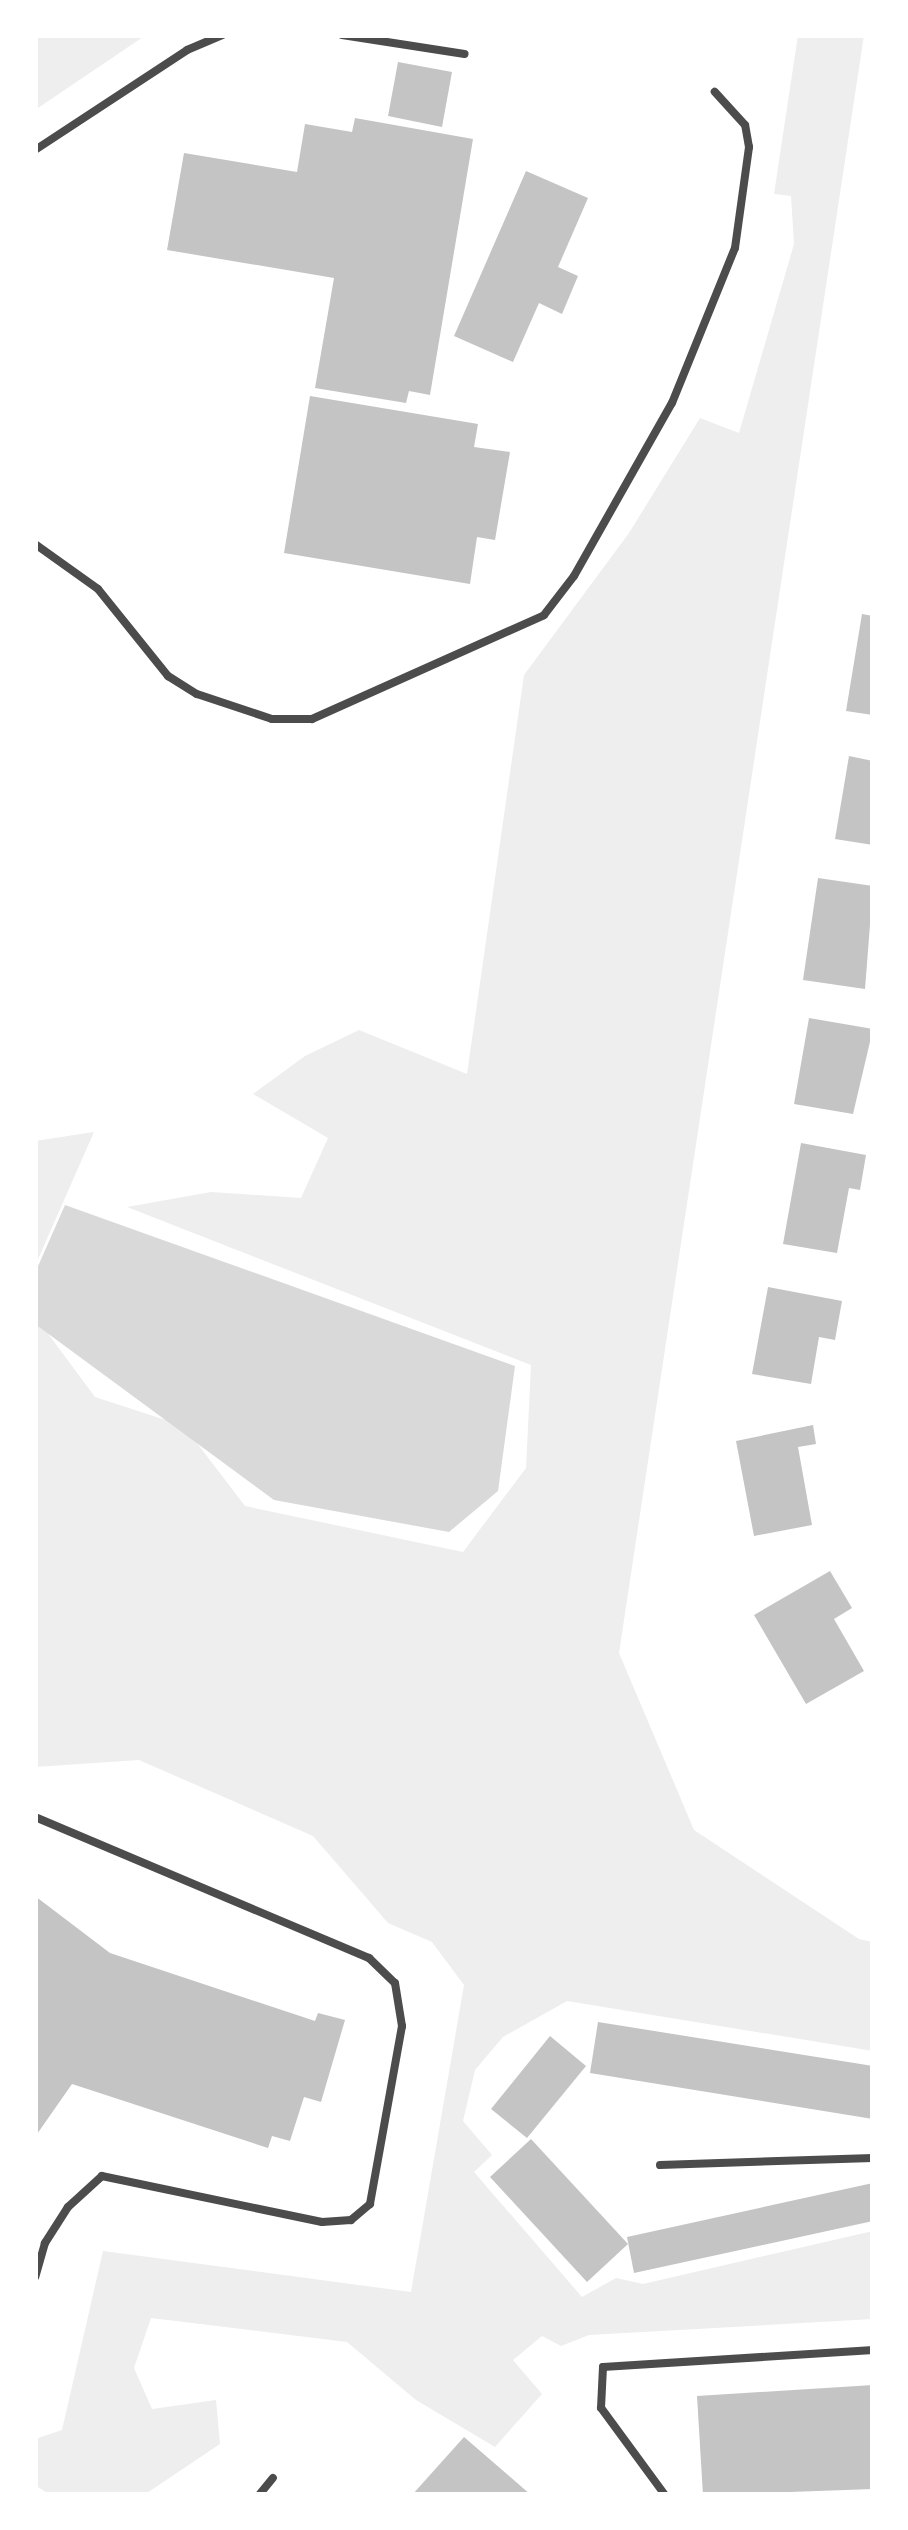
<!DOCTYPE html>
<html>
<head>
<meta charset="utf-8">
<style>
  body { margin:0 }
  #map { position:relative; width:908px; height:2530px; overflow:hidden; background:#fff; font-family:"Nunito Sans",sans-serif }
  div>[style] { position:absolute }
  [style*='--x'] { left:calc(var(--x)*1px); top:calc(var(--y)*1px); width:calc(var(--w)*1px); rotate:calc(var(--a)*1deg) }
  .green>* { inset:0; background:#eee }
  .water>* { inset:0; background:#d9d9d9 }
  .building>* { inset:0; background:#c4c4c4 }
  .service>* { height:8px; margin:-4px; padding:0 4px; transform-origin:4px; border-radius:4px; background:#4c4c4c }
  span { translate:-50% -50%; white-space:nowrap; text-align:center; line-height:1.15; -webkit-text-stroke:8px #fff; paint-order:stroke }
  .frame { position:absolute; inset:0; border:38px solid #fff; pointer-events:none }
</style>
</head>
<body>
<div id="map">
  <div class="green">
    <div style="clip-path:polygon(38px 35px,146px 35px,35px 110px)"></div>
    <div style="clip-path:polygon(798px 35px,864px 35px,619px 1653px,694px 1830px,859px 1939px,873px 1942px,873px 2051px,567px 2001px,503px 2037px,475px 2070px,463px 2121px,492px 2155px,474px 2172px,582px 2297px,616px 2278px,643px 2284px,873px 2231px,873px 2319px,589px 2335px,561px 2346px,542px 2336px,513px 2360px,542px 2394px,495px 2447px,416px 2400px,347px 2342px,151px 2318px,134px 2368px,152px 2409px,216px 2400px,220px 2444px,144px 2495px,50px 2495px,35px 2485px,35px 2439px,62px 2430px,103px 2251px,411px 2292px,464px 1985px,432px 1942px,388px 1923px,313px 1836px,139px 1760px,35px 1767px,35px 1316px,95px 1397px,184px 1426px,245px 1506px,463px 1552px,526px 1468px,531px 1365px,127px 1207px,211px 1192px,301px 1198px,328px 1138px,253px 1094px,305px 1056px,359px 1030px,467px 1074px,524px 675px,629px 533px,700px 418px,739px 433px,794px 244px,791px 196px,774px 194px)"></div>
    <div style="clip-path:polygon(94px 1132px,35px 1266px,35px 1141px)"></div>
  </div>
  <div class="water">
    <div style="clip-path:polygon(65px 1205px,515px 1366px,498px 1491px,449px 1532px,274px 1500px,35px 1324px,35px 1273px)"></div>
  </div>
  <div class="building">
    <div style="clip-path:polygon(398px 62px,452px 72px,442px 127px,388px 116px)"></div>
    <div style="clip-path:polygon(355px 118px,473px 139px,430px 395px,409px 391px,406px 403px,315px 388px,334px 278px,167px 250px,184px 153px,297px 172px,305px 124px,352px 132px)"></div>
    <div style="clip-path:polygon(526px 171px,588px 198px,558px 267px,578px 276px,562px 314px,539px 303px,513px 362px,454px 336px)"></div>
    <div style="clip-path:polygon(310px 396px,478px 424px,474px 447px,510px 452px,495px 540px,477px 537px,470px 584px,284px 553px)"></div>
    <div style="clip-path:polygon(862px 614px,873px 616px,873px 715px,846px 711px)"></div>
    <div style="clip-path:polygon(849px 756px,873px 761px,873px 845px,835px 839px)"></div>
    <div style="clip-path:polygon(818px 878px,873px 886px,865px 989px,803px 980px)"></div>
    <div style="clip-path:polygon(809px 1018px,873px 1029px,853px 1114px,794px 1104px)"></div>
    <div style="clip-path:polygon(801px 1143px,866px 1155px,860px 1190px,849px 1188px,837px 1253px,783px 1244px)"></div>
    <div style="clip-path:polygon(768px 1287px,842px 1301px,835px 1340px,819px 1337px,811px 1384px,752px 1374px)"></div>
    <div style="clip-path:polygon(813px 1425px,816px 1444px,798px 1447px,812px 1525px,754px 1536px,736px 1441px)"></div>
    <div style="clip-path:polygon(830px 1571px,852px 1608px,834px 1619px,864px 1671px,806px 1704px,754px 1615px)"></div>
    <div style="clip-path:polygon(35px 1896px,110px 1953px,315px 2021px,318px 2013px,345px 2020px,321px 2102px,304px 2097px,290px 2141px,272px 2136px,268px 2148px,72px 2084px,35px 2137px)"></div>
    <div style="clip-path:polygon(598px 2022px,873px 2066px,873px 2119px,590px 2073px)"></div>
    <div style="clip-path:polygon(550px 2036px,586px 2066px,527px 2138px,491px 2109px)"></div>
    <div style="clip-path:polygon(531px 2139px,628px 2244px,587px 2282px,490px 2177px)"></div>
    <div style="clip-path:polygon(873px 2183px,873px 2221px,634px 2273px,627px 2237px)"></div>
    <div style="clip-path:polygon(873px 2385px,873px 2489px,703px 2495px,697px 2396px)"></div>
    <div style="clip-path:polygon(464px 2437px,531px 2495px,412px 2495px)"></div>
  </div>
  <div class="service">
    <div style="--x:342;--y:35;--w:124;--a:8.8"></div>
    <div style="--x:35;--y:150;--w:182;--a:-33.3"></div>
    <div style="--x:187;--y:50;--w:39;--a:-23"></div>
    <div style="--x:35;--y:544;--w:77;--a:35.5"></div>
    <div style="--x:98;--y:589;--w:112;--a:51.2"></div>
    <div style="--x:168;--y:676;--w:34;--a:32"></div>
    <div style="--x:197;--y:694;--w:79;--a:18.4"></div>
    <div style="--x:272;--y:719;--w:40;--a:0"></div>
    <div style="--x:312;--y:719;--w:254;--a:-24.1"></div>
    <div style="--x:544;--y:615;--w:49;--a:-52.4"></div>
    <div style="--x:574;--y:576;--w:199;--a:-60.5"></div>
    <div style="--x:672;--y:403;--w:167;--a:-67.9"></div>
    <div style="--x:735;--y:248;--w:102;--a:-82.1"></div>
    <div style="--x:749;--y:147;--w:22;--a:-100"></div>
    <div style="--x:745;--y:125;--w:45;--a:-132.3"></div>
    <div style="--x:35;--y:1817;--w:363;--a:22.9"></div>
    <div style="--x:369;--y:1958;--w:36;--a:44"></div>
    <div style="--x:395;--y:1983;--w:44;--a:80.8"></div>
    <div style="--x:402;--y:2026;--w:181;--a:100.2"></div>
    <div style="--x:370;--y:2204;--w:25;--a:140"></div>
    <div style="--x:351;--y:2220;--w:29;--a:176"></div>
    <div style="--x:322;--y:2222;--w:225;--a:-168.2"></div>
    <div style="--x:102;--y:2176;--w:46;--a:137.6"></div>
    <div style="--x:68;--y:2207;--w:43;--a:122.6"></div>
    <div style="--x:45;--y:2243;--w:35;--a:106"></div>
    <div style="--x:660;--y:2165;--w:213;--a:-1.9"></div>
    <div style="--x:259;--y:2495;--w:22;--a:-51"></div>
    <div style="--x:665;--y:2495;--w:108;--a:-126.3"></div>
    <div style="--x:601;--y:2408;--w:41;--a:-87.2"></div>
    <div style="--x:603;--y:2367;--w:271;--a:-3.6"></div>
  </div>
  <div class="frame"></div>
</div>
</body>
</html>
